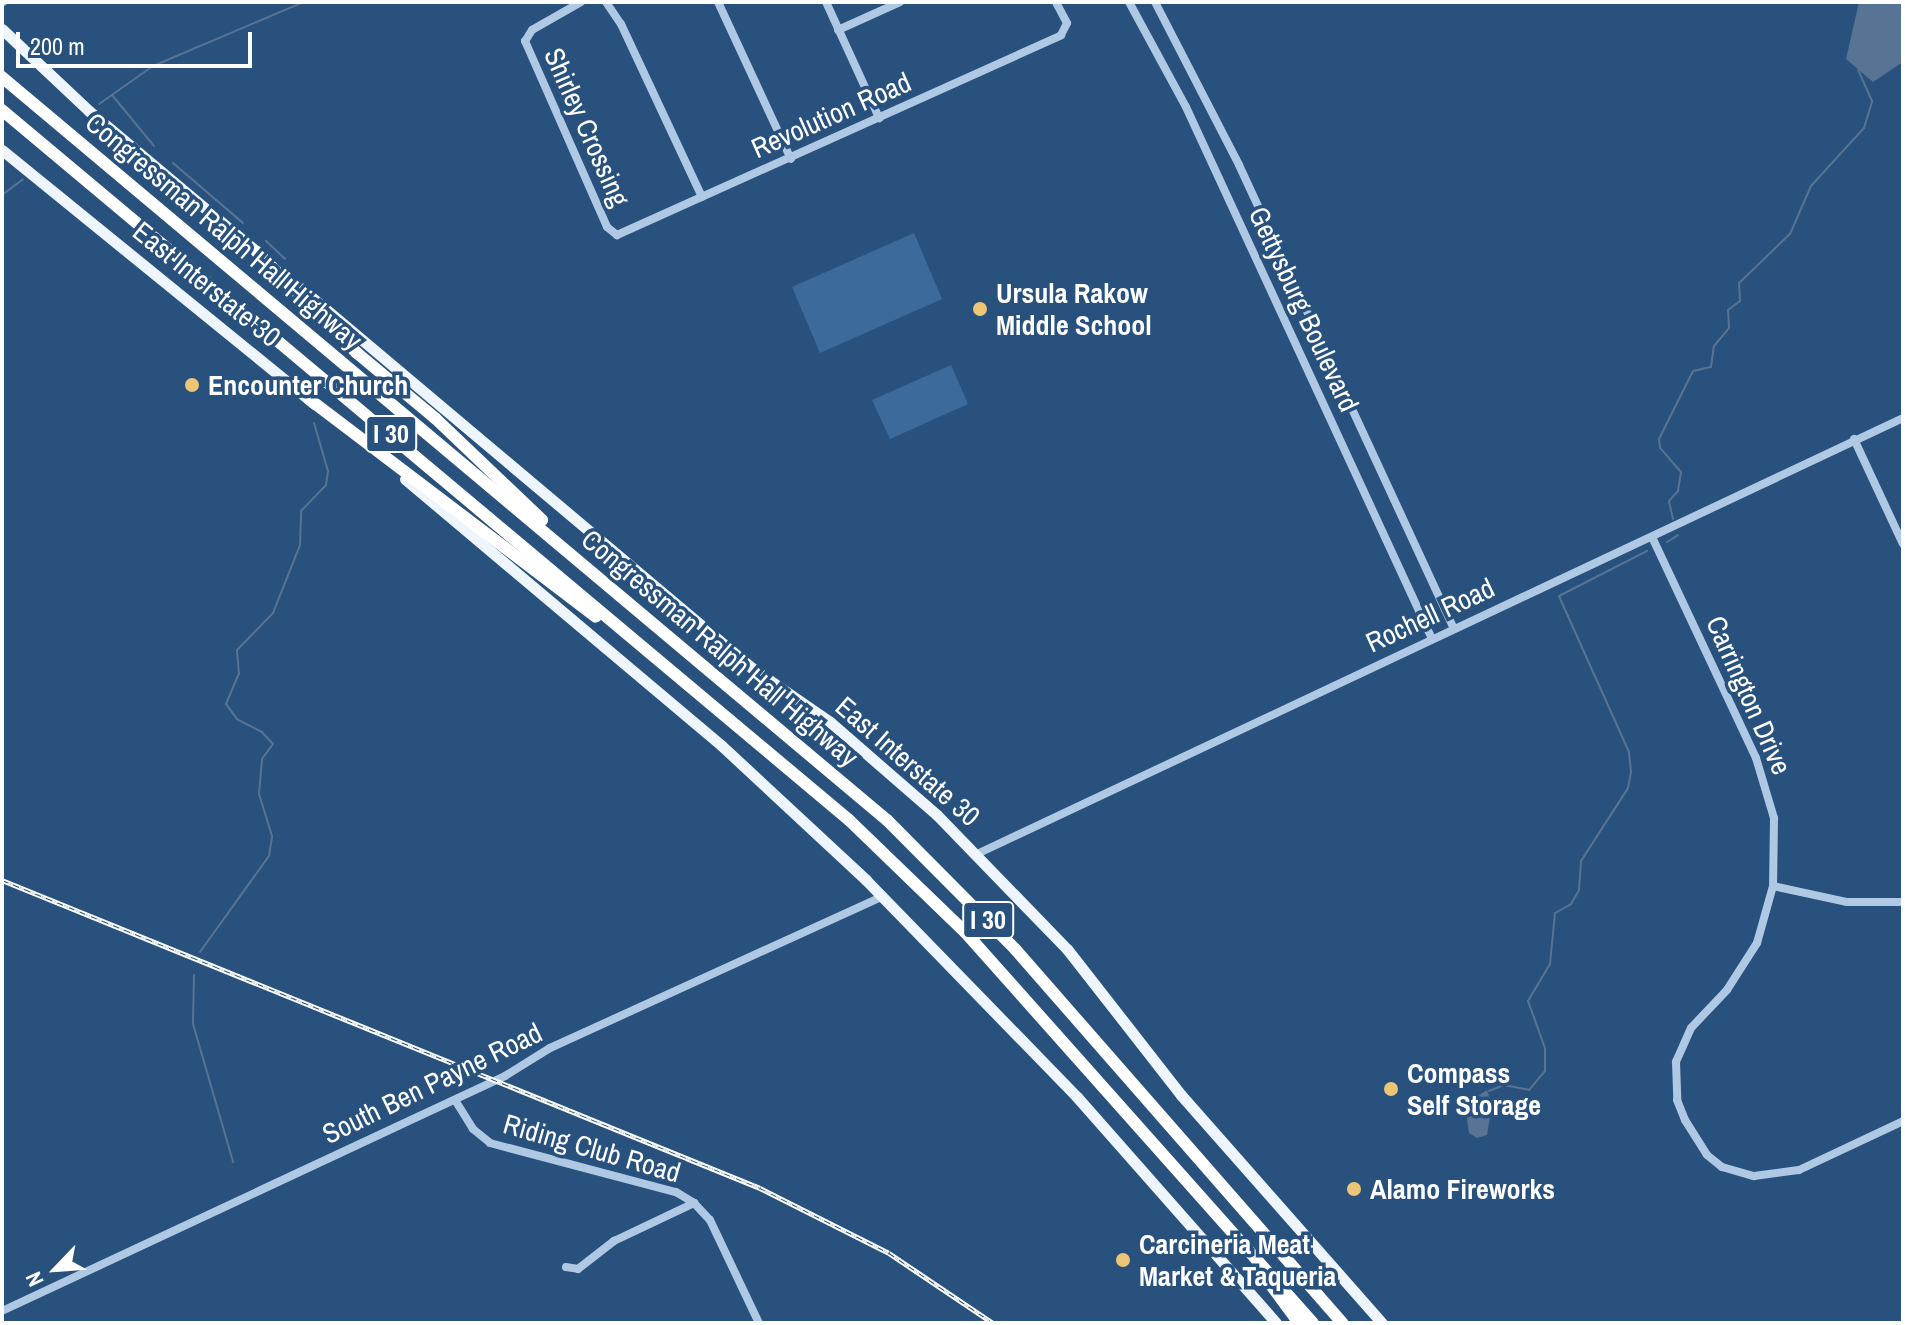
<!DOCTYPE html>
<html>
<head>
<meta charset="utf-8">
<style>
  body { margin:0 }
  #map { position:relative; width:1905px; height:1325px; overflow:hidden; background:#28517e; font-family:"Archivo Narrow",sans-serif }
  div>[style] { position:absolute }
  [style*='--x'] { left:calc(var(--x)*1px); top:calc(var(--y)*1px); width:calc(var(--w)*1px); rotate:calc(var(--a)*1deg) }
  .green>* { inset:0; background:#3c6b9b }
  .water>* { inset:0; background:#587494 }
  .stream>* { height:2px; margin:-1px; padding:0 1px; transform-origin:1px; border-radius:1px; background:#587494 }
  .minor>* { height:8px; margin:-4px; padding:0 4px; transform-origin:4px; border-radius:4px; background:#afc9e5 }
  .major>* { height:11px; margin:-5.5px; padding:0 5.5px; transform-origin:5.5px; border-radius:5.5px; background:#eff5fd }
  .highway>* { height:12px; margin:-6px; padding:0 6px; transform-origin:6px; border-radius:6px; background:#fff }
  .rail>* { height:5px; margin-top:-2.5px; transform-origin:0; background:repeating-linear-gradient(90deg,#28517e 0 6px,#fff 0 12px); box-sizing:border-box; border-block:2px solid #fff }
  .dots>* { width:22px; height:22px; translate:-50% -50%; box-sizing:border-box; border:4px solid #28517e; border-radius:50% }
  span { translate:-50% -50%; white-space:nowrap; text-align:center; line-height:1.15; -webkit-text-stroke:7px #28517e; paint-order:stroke }
  .shield-label span { padding:2px 6px; background:#28517e; border:2px solid; border-radius:6px; -webkit-text-stroke-width:0 }
  .shield-label { font-size:26px; color:#fff; font-weight:700 }
  .street-label { font-size:28px; color:#fff }
  .poi-label { font-size:28px; color:#fff; font-weight:700 }
  .left { translate:0 -50%; text-align:left }
  .frame { position:absolute; inset:0; border:4px solid #fff; pointer-events:none }
  .north { position:absolute; left:16px; top:1229px; width:80px; height:80px; -webkit-text-stroke:6px #28517e; paint-order:stroke; rotate:245deg; font-size:22px; font-weight:700; line-height:32px; text-align:center; color:#fff }
  .north::after { content:''; display:block; margin:auto; width:28px; height:36px; background:#fff; clip-path:polygon(50% 0,100% 100%,50% 72%,0 100%) }
  .scale { position:absolute; left:16px; top:32px; width:236px; height:36px; box-sizing:border-box; border:4px solid #fff; border-top:0; padding-left:10px; font-size:24px; line-height:28px; white-space:nowrap; color:#fff; -webkit-text-stroke:6px #28517e; paint-order:stroke }
</style>
</head>
<body>
<div id="map">
  <div class="green">
    <div style="clip-path:polygon(914px 233px,942px 299px,820px 353px,792px 287px)"></div>
    <div style="clip-path:polygon(951px 365px,968px 404px,890px 439px,872px 400px)"></div>
  </div>
  <div class="water">
    <div style="clip-path:polygon(1859px 2px,1903px 2px,1903px 62px,1873px 82px,1846px 59px)"></div>
    <div style="clip-path:polygon(1487px 1090px,1492px 1105px,1487px 1135px,1477px 1138px,1469px 1133px,1465px 1104px)"></div>
  </div>
  <div class="stream">
    <div style="--x:112;--y:95;--w:66;--a:50.5"></div>
    <div style="--x:99;--y:104;--w:66;--a:-35.1"></div>
    <div style="--x:153;--y:66;--w:164;--a:-23"></div>
    <div style="--x:173;--y:163;--w:92;--a:40.6"></div>
    <div style="--x:2;--y:195;--w:26;--a:-37"></div>
    <div style="--x:266;--y:241;--w:26;--a:43"></div>
    <div style="--x:1673;--y:519;--w:18;--a:-103"></div>
    <div style="--x:1669;--y:501;--w:13;--a:-48"></div>
    <div style="--x:1678;--y:491;--w:19;--a:-81"></div>
    <div style="--x:1681;--y:472;--w:32;--a:-131"></div>
    <div style="--x:1660;--y:448;--w:9;--a:-96"></div>
    <div style="--x:1659;--y:439;--w:76;--a:-63.4"></div>
    <div style="--x:1693;--y:371;--w:18;--a:-13"></div>
    <div style="--x:1711;--y:367;--w:21;--a:-82"></div>
    <div style="--x:1714;--y:346;--w:23;--a:-50"></div>
    <div style="--x:1729;--y:328;--w:18;--a:-93"></div>
    <div style="--x:1728;--y:310;--w:15;--a:-37"></div>
    <div style="--x:1740;--y:301;--w:18;--a:-93"></div>
    <div style="--x:1739;--y:283;--w:71;--a:-43.9"></div>
    <div style="--x:1790;--y:234;--w:52;--a:-66.4"></div>
    <div style="--x:1811;--y:186;--w:79;--a:-47.6"></div>
    <div style="--x:1864;--y:128;--w:28;--a:-73"></div>
    <div style="--x:1872;--y:101;--w:34;--a:-114"></div>
    <div style="--x:1667;--y:542;--w:13;--a:-32"></div>
    <div style="--x:200;--y:952;--w:118;--a:-54.3"></div>
    <div style="--x:269;--y:856;--w:20;--a:-81"></div>
    <div style="--x:272;--y:836;--w:44;--a:-107.2"></div>
    <div style="--x:259;--y:794;--w:35;--a:-85"></div>
    <div style="--x:262;--y:759;--w:19;--a:-54"></div>
    <div style="--x:273;--y:744;--w:16;--a:-133"></div>
    <div style="--x:262;--y:732;--w:28;--a:-153"></div>
    <div style="--x:237;--y:719;--w:19;--a:-126"></div>
    <div style="--x:226;--y:704;--w:33;--a:-67"></div>
    <div style="--x:239;--y:674;--w:24;--a:-95"></div>
    <div style="--x:237;--y:650;--w:52;--a:-45.8"></div>
    <div style="--x:273;--y:613;--w:73;--a:-68.3"></div>
    <div style="--x:300;--y:545;--w:34;--a:-88"></div>
    <div style="--x:301;--y:511;--w:36;--a:-46"></div>
    <div style="--x:326;--y:485;--w:14;--a:-82"></div>
    <div style="--x:328;--y:471;--w:50;--a:-106.3"></div>
    <div style="--x:194;--y:975;--w:49;--a:91.2"></div>
    <div style="--x:193;--y:1024;--w:144;--a:73.8"></div>
    <div style="--x:1489;--y:1091;--w:16;--a:-22"></div>
    <div style="--x:1504;--y:1085;--w:25;--a:11"></div>
    <div style="--x:1529;--y:1090;--w:25;--a:-50"></div>
    <div style="--x:1545;--y:1071;--w:23;--a:-90"></div>
    <div style="--x:1545;--y:1048;--w:50;--a:-109.9"></div>
    <div style="--x:1528;--y:1001;--w:43;--a:-59.3"></div>
    <div style="--x:1550;--y:964;--w:51;--a:-84.4"></div>
    <div style="--x:1555;--y:913;--w:18;--a:-29"></div>
    <div style="--x:1571;--y:904;--w:16;--a:-60"></div>
    <div style="--x:1579;--y:890;--w:29;--a:-86"></div>
    <div style="--x:1581;--y:861;--w:87;--a:-57.2"></div>
    <div style="--x:1628;--y:788;--w:16;--a:-79"></div>
    <div style="--x:1631;--y:772;--w:20;--a:-96"></div>
    <div style="--x:1629;--y:752;--w:171;--a:-114.2"></div>
    <div style="--x:1559;--y:596;--w:99;--a:-27.1"></div>
  </div>
  <div class="minor">
    <div style="--x:2;--y:2;--w:1;--a:0"></div>
    <div style="--x:581;--y:2;--w:56;--a:150.3"></div>
    <div style="--x:532;--y:30;--w:13;--a:122"></div>
    <div style="--x:525;--y:41;--w:203;--a:66.2"></div>
    <div style="--x:607;--y:227;--w:13;--a:39"></div>
    <div style="--x:617;--y:235;--w:487;--a:-24.2"></div>
    <div style="--x:1061;--y:35;--w:13;--a:-63"></div>
    <div style="--x:1067;--y:23;--w:24;--a:-118"></div>
    <div style="--x:606;--y:2;--w:27;--a:56"></div>
    <div style="--x:621;--y:24;--w:191;--a:64.9"></div>
    <div style="--x:718;--y:2;--w:173;--a:65.1"></div>
    <div style="--x:826;--y:2;--w:128;--a:65.4"></div>
    <div style="--x:1129;--y:2;--w:119;--a:61.5"></div>
    <div style="--x:1186;--y:107;--w:586;--a:65.18"></div>
    <div style="--x:1155;--y:2;--w:183;--a:62.7"></div>
    <div style="--x:1239;--y:165;--w:511;--a:65.14"></div>
    <div style="--x:838;--y:30;--w:68;--a:-24.3"></div>
    <div style="--x:1854;--y:439;--w:116;--a:65"></div>
    <div style="--x:1652;--y:537;--w:244;--a:64.8"></div>
    <div style="--x:1756;--y:758;--w:63;--a:73.3"></div>
    <div style="--x:1774;--y:818;--w:68;--a:90.8"></div>
    <div style="--x:1773;--y:886;--w:59;--a:105.7"></div>
    <div style="--x:1757;--y:943;--w:56;--a:122.6"></div>
    <div style="--x:1727;--y:990;--w:52;--a:133.5"></div>
    <div style="--x:1691;--y:1028;--w:37;--a:114"></div>
    <div style="--x:1676;--y:1062;--w:38;--a:88"></div>
    <div style="--x:1677;--y:1100;--w:22;--a:68"></div>
    <div style="--x:1685;--y:1120;--w:41;--a:57.8"></div>
    <div style="--x:1707;--y:1155;--w:19;--a:39"></div>
    <div style="--x:1722;--y:1167;--w:33;--a:16"></div>
    <div style="--x:1754;--y:1176;--w:45;--a:-7.6"></div>
    <div style="--x:1799;--y:1170;--w:115;--a:-25.2"></div>
    <div style="--x:977;--y:854;--w:1024;--a:-25.21"></div>
    <div style="--x:1773;--y:886;--w:76;--a:12.2"></div>
    <div style="--x:1847;--y:902;--w:56;--a:0"></div>
    <div style="--x:455;--y:1100;--w:34;--a:58"></div>
    <div style="--x:473;--y:1129;--w:22;--a:39"></div>
    <div style="--x:490;--y:1143;--w:192;--a:14.8"></div>
    <div style="--x:676;--y:1192;--w:21;--a:31"></div>
    <div style="--x:694;--y:1203;--w:23;--a:47"></div>
    <div style="--x:710;--y:1220;--w:114;--a:64.6"></div>
    <div style="--x:566;--y:1267;--w:12;--a:9"></div>
    <div style="--x:578;--y:1269;--w:46;--a:-37.9"></div>
    <div style="--x:614;--y:1241;--w:89;--a:-25.4"></div>
    <div style="--x:2;--y:1311;--w:555;--a:-25.04"></div>
    <div style="--x:505;--y:1076;--w:53;--a:-31.9"></div>
    <div style="--x:550;--y:1048;--w:365;--a:-24.5"></div>
  </div>
  <div class="major">
    <div style="--x:2;--y:29;--w:120;--a:43.3"></div>
    <div style="--x:89;--y:111;--w:226;--a:40"></div>
    <div style="--x:2;--y:150;--w:403;--a:39.1"></div>
    <div style="--x:297;--y:285;--w:595;--a:40.09"></div>
    <div style="--x:752;--y:668;--w:95;--a:34.7"></div>
    <div style="--x:830;--y:722;--w:142;--a:41"></div>
    <div style="--x:937;--y:815;--w:187;--a:45.9"></div>
    <div style="--x:1067;--y:949;--w:185;--a:52"></div>
    <div style="--x:1181;--y:1095;--w:304;--a:48.6"></div>
    <div style="--x:405;--y:479;--w:414;--a:40.1"></div>
    <div style="--x:722;--y:746;--w:197;--a:42.9"></div>
    <div style="--x:866;--y:880;--w:303;--a:45.8"></div>
    <div style="--x:1077;--y:1097;--w:301;--a:48.6"></div>
  </div>
  <div class="highway">
    <div style="--x:2;--y:77;--w:1156;--a:40.02"></div>
    <div style="--x:887;--y:820;--w:182;--a:45.2"></div>
    <div style="--x:1015;--y:949;--w:497;--a:48.8"></div>
    <div style="--x:2;--y:110;--w:1105;--a:39.97"></div>
    <div style="--x:849;--y:820;--w:161;--a:44"></div>
    <div style="--x:965;--y:932;--w:523;--a:48.33"></div>
    <div style="--x:257;--y:252;--w:142;--a:45.3"></div>
    <div style="--x:357;--y:353;--w:102;--a:39.8"></div>
    <div style="--x:435;--y:418;--w:148;--a:43.6"></div>
    <div style="--x:309;--y:399;--w:360;--a:37.2"></div>
    <div style="--x:1268;--y:1281;--w:52;--a:53.6"></div>
  </div>
  <div class="rail">
    <div style="--x:2;--y:880;--w:818;--a:22.11"></div>
    <div style="--x:760;--y:1188;--w:144;--a:26.7"></div>
    <div style="--x:889;--y:1253;--w:125;--a:33.9"></div>
  </div>
  <div class="dots">
    <div style="left:980px;top:309px;background:#ecc575"></div>
    <div style="left:192px;top:385px;background:#ecc575"></div>
    <div style="left:1391px;top:1089px;background:#ecc575"></div>
    <div style="left:1354px;top:1189px;background:#ecc575"></div>
    <div style="left:1123px;top:1260px;background:#ecc575"></div>
  </div>
  <div class="shield-label">
    <span style="left:391px;top:434px">I 30</span>
    <span style="left:988px;top:920px">I 30</span>
  </div>
  <div class="street-label">
    <span style="left:831px;top:115px;rotate:-24deg">Revolution Road</span>
    <span style="left:587px;top:127px;rotate:66deg">Shirley Crossing</span>
    <span style="left:224px;top:231px;rotate:40deg">Congressman Ralph Hall Highway</span>
    <span style="left:207px;top:284px;rotate:39deg">East Interstate 30</span>
    <span style="left:1304px;top:309px;rotate:65deg">Gettysburg Boulevard</span>
    <span style="left:1430px;top:615px;rotate:-25deg">Rochell Road</span>
    <span style="left:720px;top:648px;rotate:40deg">Congressman Ralph Hall Highway</span>
    <span style="left:1749px;top:695px;rotate:66deg">Carrington Drive</span>
    <span style="left:908px;top:761px;rotate:41deg">East Interstate 30</span>
    <span style="left:432px;top:1083px;rotate:-26deg">South Ben Payne Road</span>
    <span style="left:592px;top:1148px;rotate:16deg">Riding Club Road</span>
  </div>
  <div class="poi-label">
    <span class="left" style="left:996px;top:309px">Ursula Rakow<br>Middle School</span>
    <span class="left" style="left:208px;top:385px">Encounter Church</span>
    <span class="left" style="left:1407px;top:1089px">Compass<br>Self Storage</span>
    <span class="left" style="left:1370px;top:1189px">Alamo Fireworks</span>
    <span class="left" style="left:1139px;top:1260px">Carcineria Meat<br>Market &amp; Taqueria</span>
  </div>
  <div class="frame"></div>
  <div class="north">N</div>
  <div class="scale">200 m</div>
</div>
</body>
</html>
